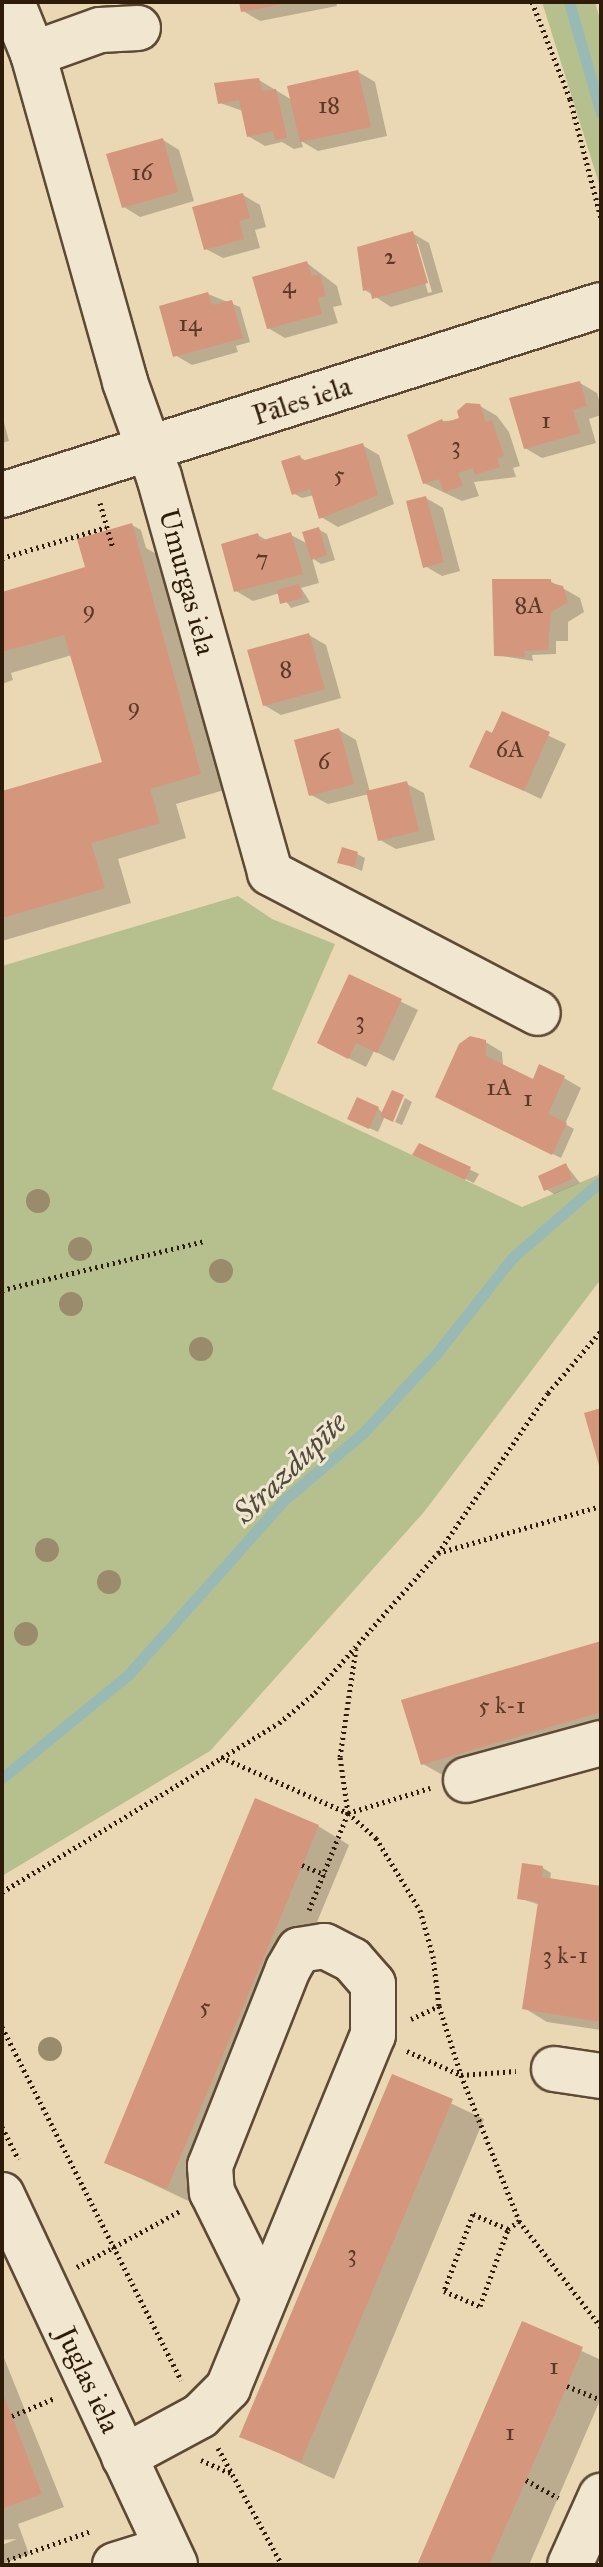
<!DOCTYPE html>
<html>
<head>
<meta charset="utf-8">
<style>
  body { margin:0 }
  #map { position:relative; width:603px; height:2567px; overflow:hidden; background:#ead8b5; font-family:"IM FELL Great Primer",serif }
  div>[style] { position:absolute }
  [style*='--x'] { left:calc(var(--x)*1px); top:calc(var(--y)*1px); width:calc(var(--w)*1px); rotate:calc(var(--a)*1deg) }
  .green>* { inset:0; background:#b6bf8e }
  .shadow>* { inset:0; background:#0003 }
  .stream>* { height:11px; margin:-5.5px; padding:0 5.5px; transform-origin:5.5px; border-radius:5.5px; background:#99b9b4 }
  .building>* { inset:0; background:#d4967d }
  .path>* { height:5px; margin-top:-2.5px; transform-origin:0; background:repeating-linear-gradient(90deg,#2f1b09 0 2px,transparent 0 6px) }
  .roads { filter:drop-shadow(2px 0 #5e4a34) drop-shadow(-2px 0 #5e4a34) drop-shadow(0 2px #5e4a34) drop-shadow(0 -2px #5e4a34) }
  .minor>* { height:44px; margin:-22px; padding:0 22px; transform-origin:22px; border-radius:22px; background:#f1e6cf }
  .trees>* { width:24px; height:24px; margin:-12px; border-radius:50%; background:#9a8b6c }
  span { translate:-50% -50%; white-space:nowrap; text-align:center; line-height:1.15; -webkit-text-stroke:6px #f1e6cf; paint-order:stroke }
  .number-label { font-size:24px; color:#583a26 }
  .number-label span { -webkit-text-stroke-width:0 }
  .street-label { font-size:28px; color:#2f1b09 }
  .water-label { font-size:30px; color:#4f4a3c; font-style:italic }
  .frame { position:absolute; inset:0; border:4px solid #2f1b09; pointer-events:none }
</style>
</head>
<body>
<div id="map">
  <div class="green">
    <div style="clip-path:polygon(542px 2px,595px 2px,601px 23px,601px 190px)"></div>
    <div style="clip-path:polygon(238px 896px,272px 919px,335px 944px,272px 1089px,522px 1207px,598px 1175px,601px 1166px,601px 1279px,424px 1512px,210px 1751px,2px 1876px,2px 966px)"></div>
  </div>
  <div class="shadow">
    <div style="clip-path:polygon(241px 2px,336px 2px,337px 6px,260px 21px,243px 11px)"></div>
    <div style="clip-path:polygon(358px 72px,375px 82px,387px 136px,318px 151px,301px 141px,303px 147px,294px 149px,282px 142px,265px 146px,248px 136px,243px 111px,220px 103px,259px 80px,292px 100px)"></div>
    <div style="clip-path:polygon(163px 140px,179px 150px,194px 201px,140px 217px,124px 207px)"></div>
    <div style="clip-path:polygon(243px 195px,260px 205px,266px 227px,255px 230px,260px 248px,223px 258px,206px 249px)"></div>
    <div style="clip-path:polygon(evenodd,412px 233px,429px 243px,443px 292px,391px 307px,365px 290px,412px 233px,414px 244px,418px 244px,432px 292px,428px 293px,414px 244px)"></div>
    <div style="clip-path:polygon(307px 263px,337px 286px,342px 305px,333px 307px,338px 323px,285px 338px,268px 328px)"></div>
    <div style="clip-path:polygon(208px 294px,240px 307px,250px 342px,236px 346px,238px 352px,192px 365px,175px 355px)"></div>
    <div style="clip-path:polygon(580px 383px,597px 393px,601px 407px,601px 415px,589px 419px,596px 443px,542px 458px,525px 448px)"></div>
    <div style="clip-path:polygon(480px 406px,497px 416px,509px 432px,520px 466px,513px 468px,516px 477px,474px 482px,479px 496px,462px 501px,424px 483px,442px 421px,461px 420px)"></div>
    <div style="clip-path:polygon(2px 415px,9px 441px,2px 443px)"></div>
    <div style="clip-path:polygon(362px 445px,379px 455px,394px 504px,338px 527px,321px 517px,314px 495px,302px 498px,293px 493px,300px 457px,306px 461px)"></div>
    <div style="clip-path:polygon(426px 498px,443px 508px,460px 571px,442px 576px,425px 566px)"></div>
    <div style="clip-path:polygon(132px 525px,141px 530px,146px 548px,165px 559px,228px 789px,176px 804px,186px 838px,118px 859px,131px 903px,2px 941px,2px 793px,105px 763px,72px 655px,11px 673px,13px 680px,2px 684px,2px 594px,87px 569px)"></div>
    <div style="clip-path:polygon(318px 529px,327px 534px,335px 560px,321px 564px,312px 558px,319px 583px,301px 588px,310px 602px,291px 608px,280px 593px,253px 601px,236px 591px,258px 535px,268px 541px,291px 535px,308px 544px)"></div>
    <div style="clip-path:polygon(550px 581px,580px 598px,584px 612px,568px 622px,568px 641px,556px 641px,556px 654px,532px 655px,533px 661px,496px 655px)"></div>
    <div style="clip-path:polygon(309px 635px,326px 645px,341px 698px,281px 715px,264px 705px)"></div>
    <div style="clip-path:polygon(503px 714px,566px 744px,541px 799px,472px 766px)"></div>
    <div style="clip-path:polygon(339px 730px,356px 740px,370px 792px,407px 784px,424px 793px,435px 840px,396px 849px,380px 840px,369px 794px,328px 804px,311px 795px)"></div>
    <div style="clip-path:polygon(357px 854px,365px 858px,362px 871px,340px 862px)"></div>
    <div style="clip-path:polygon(350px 977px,418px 1010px,394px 1061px,374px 1051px,366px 1067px,336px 1052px)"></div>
    <div style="clip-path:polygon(479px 1038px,502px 1052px,503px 1066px,534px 1081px,564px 1078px,581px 1088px,565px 1124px,574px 1129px,561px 1158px,454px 1106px,461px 1046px)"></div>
    <div style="clip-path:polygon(405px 1098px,412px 1102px,402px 1125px,395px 1122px)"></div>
    <div style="clip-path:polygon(378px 1108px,385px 1116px,378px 1132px,358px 1123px)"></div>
    <div style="clip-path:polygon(420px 1145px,479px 1174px,474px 1183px,423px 1159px)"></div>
    <div style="clip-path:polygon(566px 1165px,580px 1183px,554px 1194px,546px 1189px)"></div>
    <div style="clip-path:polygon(601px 1643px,601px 1739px,455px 1782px,423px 1764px)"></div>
    <div style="clip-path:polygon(318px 1826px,349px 1845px,199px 2206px,106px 2162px)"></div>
    <div style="clip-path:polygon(543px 1868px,551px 1873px,550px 1880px,601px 1888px,601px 2030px,547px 2022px,524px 2008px,540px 1905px,519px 1898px)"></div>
    <div style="clip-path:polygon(393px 2076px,484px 2119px,334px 2479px,242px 2436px)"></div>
    <div style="clip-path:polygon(523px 2324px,601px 2360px,601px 2398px,529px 2565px,419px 2565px)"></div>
    <div style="clip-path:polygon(2px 2353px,64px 2507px,18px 2524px,29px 2554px,2px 2564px,2px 2545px,17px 2539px,2px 2540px)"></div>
  </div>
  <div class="stream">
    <div style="--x:569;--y:2;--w:116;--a:73.9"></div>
    <div style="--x:2;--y:1778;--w:163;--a:-39.3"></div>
    <div style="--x:128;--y:1675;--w:233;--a:-48.3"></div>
    <div style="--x:283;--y:1501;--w:106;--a:-40.4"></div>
    <div style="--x:364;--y:1432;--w:106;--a:-47.3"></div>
    <div style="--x:436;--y:1354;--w:124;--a:-51.6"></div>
    <div style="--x:513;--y:1257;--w:116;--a:-40.8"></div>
  </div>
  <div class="building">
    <div style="clip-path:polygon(239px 2px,286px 2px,286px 3px,241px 12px)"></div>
    <div style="clip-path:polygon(358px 70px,371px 127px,300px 142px,287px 86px)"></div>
    <div style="clip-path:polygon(259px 78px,262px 91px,276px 89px,287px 138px,275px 140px,273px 131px,247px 137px,239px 100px,218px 104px,214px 83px)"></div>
    <div style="clip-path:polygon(163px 138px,178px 192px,122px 208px,106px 154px)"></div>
    <div style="clip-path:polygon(243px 193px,250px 218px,239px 221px,244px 239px,204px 250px,192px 207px)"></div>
    <div style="clip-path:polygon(413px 231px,428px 283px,372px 299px,370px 289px,363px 291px,357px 247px)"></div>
    <div style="clip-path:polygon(307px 261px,312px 276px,320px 274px,326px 296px,318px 298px,322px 314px,267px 329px,252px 277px)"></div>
    <div style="clip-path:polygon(208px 292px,212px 305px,232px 300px,243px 338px,173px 357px,159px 306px)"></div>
    <div style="clip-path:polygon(580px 381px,587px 406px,573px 410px,580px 433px,524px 449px,509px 398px)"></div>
    <div style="clip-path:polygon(466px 403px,480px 404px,486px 422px,492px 420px,504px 456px,497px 459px,500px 467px,475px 475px,473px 468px,458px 473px,463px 486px,444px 492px,439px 479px,423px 484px,407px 435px,442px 419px,444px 423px,459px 418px,457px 411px)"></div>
    <div style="clip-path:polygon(363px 443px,378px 495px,319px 519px,310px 489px,292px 495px,281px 461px,300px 455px,302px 461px)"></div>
    <div style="clip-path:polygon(426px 496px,444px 562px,423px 568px,406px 501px)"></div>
    <div style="clip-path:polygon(132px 523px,201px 774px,150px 789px,160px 823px,91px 843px,105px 888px,2px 918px,2px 791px,102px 762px,64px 635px,2px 652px,2px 592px,85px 567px,77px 539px)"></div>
    <div style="clip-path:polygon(319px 527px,327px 555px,311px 560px,302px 532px)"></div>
    <div style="clip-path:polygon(291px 532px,303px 574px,234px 592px,221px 544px,258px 533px,260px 541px)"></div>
    <div style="clip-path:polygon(492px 579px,551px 579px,551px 583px,563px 586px,568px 602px,551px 612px,548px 650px,524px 651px,525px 657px,494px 656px)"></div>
    <div style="clip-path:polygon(299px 584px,303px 598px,280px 604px,277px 590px)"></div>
    <div style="clip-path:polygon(309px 633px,325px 689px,263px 706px,247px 650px)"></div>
    <div style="clip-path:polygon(502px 711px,550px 732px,524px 791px,469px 767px,486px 730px,492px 733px)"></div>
    <div style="clip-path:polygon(339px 728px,354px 784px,309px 796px,294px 740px)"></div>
    <div style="clip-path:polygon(407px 781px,419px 831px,378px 841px,366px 791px)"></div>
    <div style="clip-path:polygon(342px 847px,358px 852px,354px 867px,337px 863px)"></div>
    <div style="clip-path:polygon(349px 974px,402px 999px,377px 1053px,356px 1043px,348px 1059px,317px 1043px)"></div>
    <div style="clip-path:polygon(470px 1036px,486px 1040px,486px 1056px,533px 1079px,539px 1064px,565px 1076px,548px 1114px,567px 1123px,552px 1155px,435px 1097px,459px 1044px)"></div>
    <div style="clip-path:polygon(392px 1090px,404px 1095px,393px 1122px,380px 1116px)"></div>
    <div style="clip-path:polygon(357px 1097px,379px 1107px,369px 1129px,347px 1119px)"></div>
    <div style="clip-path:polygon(419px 1143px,471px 1167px,465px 1180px,412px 1155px)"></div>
    <div style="clip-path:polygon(566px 1163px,572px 1179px,544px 1191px,538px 1176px)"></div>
    <div style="clip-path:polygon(601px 1408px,601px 1469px,600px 1469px,584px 1413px)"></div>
    <div style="clip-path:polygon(601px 1641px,601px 1712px,421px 1765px,401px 1700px)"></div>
    <div style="clip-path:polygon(255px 1798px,319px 1825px,167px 2189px,104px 2163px)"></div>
    <div style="clip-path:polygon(522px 1863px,543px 1866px,542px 1877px,601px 1886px,601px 2022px,522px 2009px,538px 1902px,517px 1899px)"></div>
    <div style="clip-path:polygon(392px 2074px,453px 2099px,301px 2462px,239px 2437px)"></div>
    <div style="clip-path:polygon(522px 2321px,583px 2347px,567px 2386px,489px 2565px,417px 2565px)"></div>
    <div style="clip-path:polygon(2px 2391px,42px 2494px,2px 2509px)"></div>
  </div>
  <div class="path">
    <div style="--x:532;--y:2;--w:104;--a:68.6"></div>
    <div style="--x:570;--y:99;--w:123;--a:75.4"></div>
    <div style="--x:100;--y:503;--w:47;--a:73.9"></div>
    <div style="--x:2;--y:558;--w:109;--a:-16.4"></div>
    <div style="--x:2;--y:1290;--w:208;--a:-13.6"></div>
    <div style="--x:438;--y:1553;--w:170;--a:-16.1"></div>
    <div style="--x:221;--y:1757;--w:139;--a:23.8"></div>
    <div style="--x:348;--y:1813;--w:57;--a:-98.1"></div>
    <div style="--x:340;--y:1757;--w:109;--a:-81.6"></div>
    <div style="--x:348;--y:1813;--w:38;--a:42"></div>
    <div style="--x:376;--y:1838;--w:84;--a:58.6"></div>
    <div style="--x:420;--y:1910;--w:48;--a:74.2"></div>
    <div style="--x:433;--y:1956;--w:50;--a:83.2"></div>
    <div style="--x:439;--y:2006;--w:72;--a:72.3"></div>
    <div style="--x:461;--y:2075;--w:157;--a:68.3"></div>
    <div style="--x:519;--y:2221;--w:134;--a:52.3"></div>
    <div style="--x:302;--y:1865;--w:25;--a:23"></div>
    <div style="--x:2;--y:1892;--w:324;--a:-31.4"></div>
    <div style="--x:279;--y:1723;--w:47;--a:-39.8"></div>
    <div style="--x:315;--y:1693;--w:186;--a:-48.7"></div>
    <div style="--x:438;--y:1553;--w:194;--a:-55.5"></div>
    <div style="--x:548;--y:1393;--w:82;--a:-49.5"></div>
    <div style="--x:309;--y:1910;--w:105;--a:-68.1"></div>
    <div style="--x:348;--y:1813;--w:86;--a:-17"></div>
    <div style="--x:411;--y:2019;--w:31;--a:-25"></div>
    <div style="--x:2;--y:2027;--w:396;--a:63.1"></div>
    <div style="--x:407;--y:2051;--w:59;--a:24"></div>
    <div style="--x:461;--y:2075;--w:55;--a:-4.2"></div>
    <div style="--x:2;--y:2127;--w:36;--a:63"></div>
    <div style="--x:508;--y:2229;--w:38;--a:-157"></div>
    <div style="--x:473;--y:2214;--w:82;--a:110.6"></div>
    <div style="--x:444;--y:2291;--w:39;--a:23"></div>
    <div style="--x:480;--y:2306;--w:82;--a:-70"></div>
    <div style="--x:508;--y:2229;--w:14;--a:-36"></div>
    <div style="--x:77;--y:2267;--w:117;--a:-28.5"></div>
    <div style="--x:567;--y:2386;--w:37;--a:22"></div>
    <div style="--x:12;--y:2416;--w:47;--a:-22.7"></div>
    <div style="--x:218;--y:2448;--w:133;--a:61.3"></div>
    <div style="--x:201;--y:2460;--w:34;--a:24"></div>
    <div style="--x:526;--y:2480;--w:37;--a:29"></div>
    <div style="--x:2;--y:2562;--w:94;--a:-19.2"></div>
  </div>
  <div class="roads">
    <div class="minor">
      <div style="--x:12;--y:2;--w:56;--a:68"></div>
      <div style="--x:33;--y:54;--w:341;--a:74.3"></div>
      <div style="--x:125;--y:382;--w:101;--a:70.3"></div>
      <div style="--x:159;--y:477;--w:411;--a:74.3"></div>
      <div style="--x:270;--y:873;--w:302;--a:27.6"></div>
      <div style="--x:33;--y:54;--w:71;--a:-19.7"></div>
      <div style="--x:100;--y:30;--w:38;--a:-3"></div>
      <div style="--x:2;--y:495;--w:628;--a:-17.6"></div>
      <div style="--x:466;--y:1780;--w:140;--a:-15.3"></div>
      <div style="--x:554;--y:2069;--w:48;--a:8.5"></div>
      <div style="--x:2;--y:2195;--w:408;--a:64.9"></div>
      <div style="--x:124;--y:2457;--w:86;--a:-28.3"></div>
      <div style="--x:200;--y:2416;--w:40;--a:-45"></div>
      <div style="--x:228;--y:2388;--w:382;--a:-67.7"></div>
      <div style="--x:373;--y:2035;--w:51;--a:-90"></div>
      <div style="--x:373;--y:1984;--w:32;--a:-131"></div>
      <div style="--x:352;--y:1960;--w:31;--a:-153"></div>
      <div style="--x:324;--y:1946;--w:25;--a:171"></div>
      <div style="--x:299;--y:1950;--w:22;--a:120"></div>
      <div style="--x:288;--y:1969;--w:212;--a:111.6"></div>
      <div style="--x:210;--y:2166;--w:26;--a:86"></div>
      <div style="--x:212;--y:2192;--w:117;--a:63.7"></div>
      <div style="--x:115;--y:2565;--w:53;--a:-17.4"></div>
      <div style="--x:570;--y:2565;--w:76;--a:-65.8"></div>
    </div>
  </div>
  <div class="trees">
    <div style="left:38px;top:1201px"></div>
    <div style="left:80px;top:1249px"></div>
    <div style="left:221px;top:1271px"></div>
    <div style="left:71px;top:1304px"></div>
    <div style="left:201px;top:1349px"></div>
    <div style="left:47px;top:1550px"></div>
    <div style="left:109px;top:1582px"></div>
    <div style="left:26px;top:1634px"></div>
    <div style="left:50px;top:2049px"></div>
  </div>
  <div class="number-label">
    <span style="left:329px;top:106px">18</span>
    <span style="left:142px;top:173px">16</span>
    <span style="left:390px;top:257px">2</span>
    <span style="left:289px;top:286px">4</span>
    <span style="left:190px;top:324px">14</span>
    <span style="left:546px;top:421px">1</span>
    <span style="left:456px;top:446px">3</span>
    <span style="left:339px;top:475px">5</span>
    <span style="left:262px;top:559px">7</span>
    <span style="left:529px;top:606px">8A</span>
    <span style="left:89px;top:610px">9</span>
    <span style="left:286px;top:670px">8</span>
    <span style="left:134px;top:707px">9</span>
    <span style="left:510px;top:750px">6A</span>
    <span style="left:324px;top:762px">6</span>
    <span style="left:360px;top:1021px">3</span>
    <span style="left:499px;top:1088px">1A</span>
    <span style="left:528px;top:1099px">1</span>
    <span style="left:502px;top:1706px">5 k-1</span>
    <span style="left:565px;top:1956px">3 k-1</span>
    <span style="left:205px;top:2007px">5</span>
    <span style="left:352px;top:2254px">3</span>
    <span style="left:554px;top:2367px">1</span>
    <span style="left:510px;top:2433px">1</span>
  </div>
  <div class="street-label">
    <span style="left:302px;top:401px;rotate:-18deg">Pāles iela</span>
    <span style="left:187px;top:582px;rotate:75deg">Umurgas iela</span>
    <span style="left:88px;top:2380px;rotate:65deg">Juglas iela</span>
  </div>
  <div class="water-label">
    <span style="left:290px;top:1468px;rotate:-44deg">Strazdupīte</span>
  </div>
  <div class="frame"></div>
</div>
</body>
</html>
